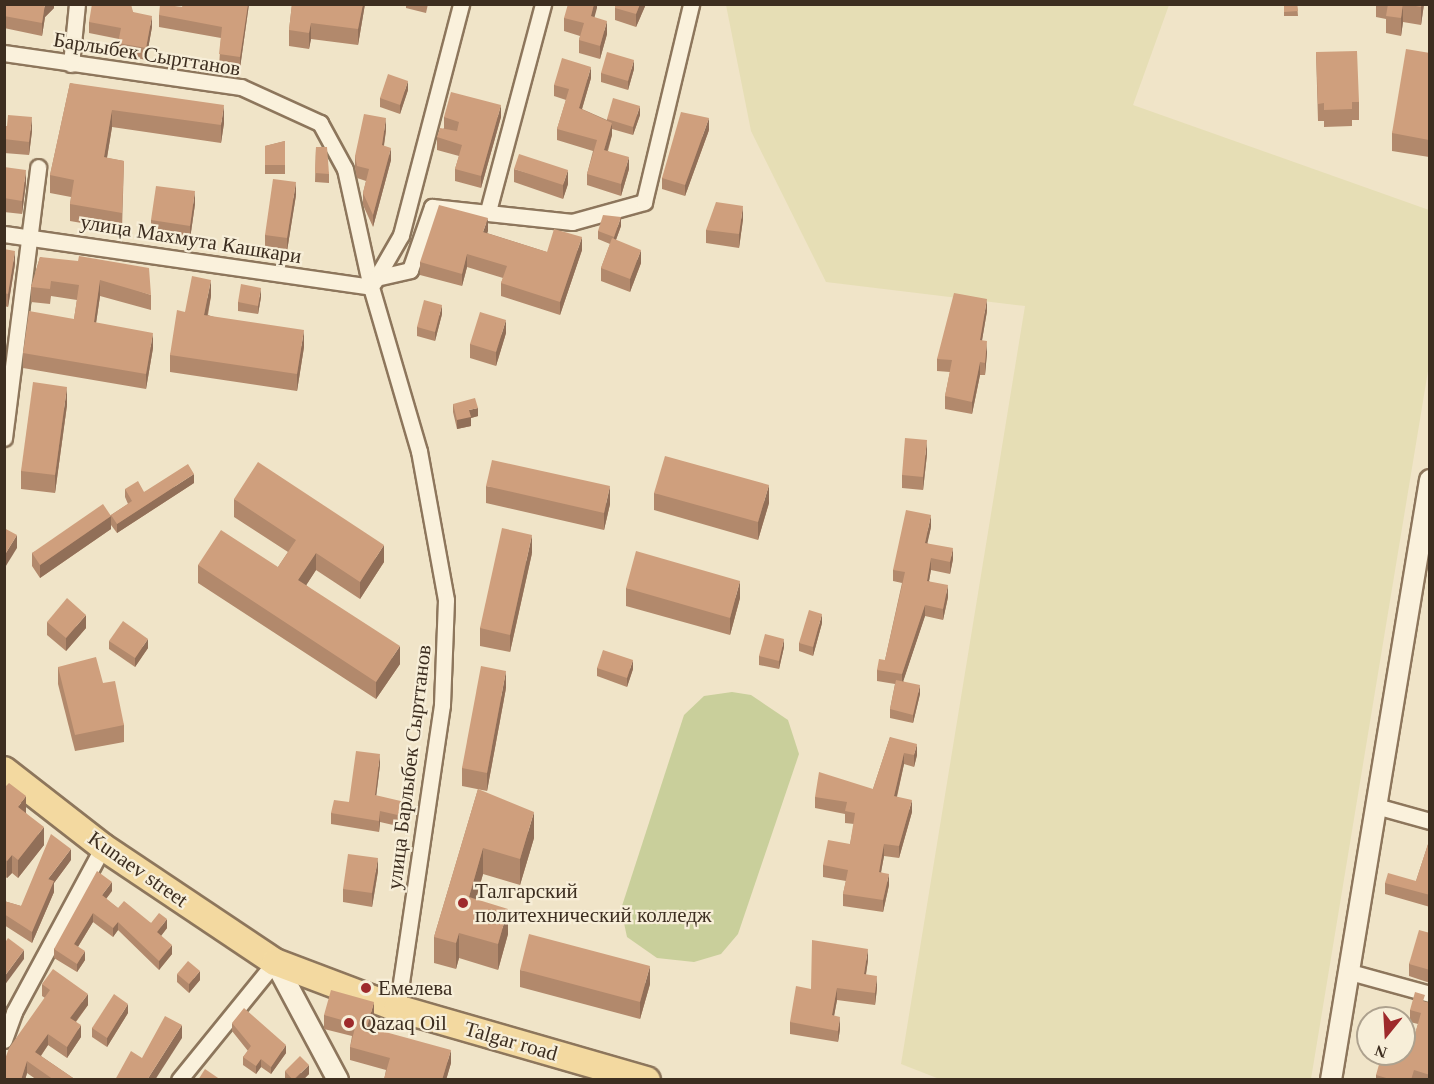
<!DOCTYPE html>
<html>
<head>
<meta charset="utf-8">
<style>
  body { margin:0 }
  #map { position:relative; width:1434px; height:1084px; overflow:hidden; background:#f0e4c8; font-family:Georgia,serif }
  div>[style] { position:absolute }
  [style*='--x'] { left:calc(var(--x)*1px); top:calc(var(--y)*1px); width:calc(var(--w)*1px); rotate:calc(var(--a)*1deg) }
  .farmland>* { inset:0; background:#e6deb5 }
  .green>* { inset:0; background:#c9cf9b }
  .roads { filter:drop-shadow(2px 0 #8d765c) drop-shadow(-2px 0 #8d765c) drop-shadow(0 2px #8d765c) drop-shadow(0 -2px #8d765c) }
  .minor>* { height:15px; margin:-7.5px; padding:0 7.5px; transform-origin:7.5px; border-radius:7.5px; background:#faf1dc }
  .tertiary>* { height:20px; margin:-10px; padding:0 10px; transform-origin:10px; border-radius:10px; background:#faf1dc }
  .primary>* { height:26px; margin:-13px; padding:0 13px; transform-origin:13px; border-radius:13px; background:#f3d9a0 }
  .wall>* { inset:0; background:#b2896c }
  .shaded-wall>* { inset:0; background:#916f58 }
  .building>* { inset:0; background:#cf9f7d }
  .dots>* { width:16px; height:16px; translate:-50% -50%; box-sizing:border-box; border:3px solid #f7eed8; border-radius:50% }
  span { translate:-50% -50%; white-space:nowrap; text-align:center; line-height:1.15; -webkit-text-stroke:4.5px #f7eed8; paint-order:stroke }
  .street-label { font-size:21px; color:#3d2e20 }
  .poi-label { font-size:21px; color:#3d2e20 }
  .left { translate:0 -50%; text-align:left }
  .frame { position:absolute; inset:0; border:6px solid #3d2e20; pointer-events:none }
  .north { position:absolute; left:1356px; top:1006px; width:60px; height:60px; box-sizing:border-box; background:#f7eed8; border:2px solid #ada18e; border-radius:50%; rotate:198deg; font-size:16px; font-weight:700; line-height:24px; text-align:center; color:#3d2e20 }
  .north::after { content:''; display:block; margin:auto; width:21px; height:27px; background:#9e2a2b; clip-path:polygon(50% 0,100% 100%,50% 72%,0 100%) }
</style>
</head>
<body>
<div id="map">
  <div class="farmland">
    <div style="clip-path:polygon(726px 5px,1169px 5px,1133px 105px,1429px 210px,1429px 365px,1311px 1079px,942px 1080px,901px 1064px,1025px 306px,826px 282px,751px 131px)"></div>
  </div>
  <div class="green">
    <div style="clip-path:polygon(732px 692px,751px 695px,788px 720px,799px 754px,738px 934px,721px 954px,694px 962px,657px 958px,627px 937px,621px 909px,684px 715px,704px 696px)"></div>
  </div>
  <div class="roads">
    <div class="minor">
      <div style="--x:4;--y:53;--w:239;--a:8.2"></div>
      <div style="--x:241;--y:87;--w:87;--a:24.5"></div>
      <div style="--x:320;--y:123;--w:52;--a:61.5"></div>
      <div style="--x:345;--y:169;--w:121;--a:77.6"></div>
      <div style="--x:371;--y:287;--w:171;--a:73.7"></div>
      <div style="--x:419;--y:451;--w:151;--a:79.7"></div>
      <div style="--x:446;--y:600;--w:105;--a:92.2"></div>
      <div style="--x:442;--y:705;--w:306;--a:98.4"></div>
      <div style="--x:71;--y:64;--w:60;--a:-84.3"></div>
      <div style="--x:488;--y:211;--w:214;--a:-75.1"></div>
      <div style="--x:4;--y:234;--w:371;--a:8.2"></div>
      <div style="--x:376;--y:278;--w:35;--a:-13"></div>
      <div style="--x:410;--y:270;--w:67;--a:-70.8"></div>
      <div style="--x:432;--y:207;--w:141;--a:6.1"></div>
      <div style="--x:572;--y:222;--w:75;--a:-15.5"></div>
      <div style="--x:644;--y:202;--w:204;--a:-76.6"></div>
      <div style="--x:374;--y:282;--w:54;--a:-60.1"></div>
      <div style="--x:401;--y:235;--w:239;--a:-75.4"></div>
      <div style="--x:4;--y:438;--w:273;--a:-82.8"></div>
      <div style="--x:1376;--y:806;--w:56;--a:15.5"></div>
      <div style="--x:1350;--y:972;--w:83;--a:15.4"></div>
      <div style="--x:4;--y:1040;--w:30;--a:-70"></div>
      <div style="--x:14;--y:1012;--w:187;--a:-61.7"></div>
      <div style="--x:179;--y:1080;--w:152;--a:-50.9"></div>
    </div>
    <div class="tertiary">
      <div style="--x:275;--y:962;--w:134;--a:61.9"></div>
      <div style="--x:1331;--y:1080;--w:608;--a:-80.63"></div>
    </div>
    <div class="primary">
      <div style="--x:4;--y:770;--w:125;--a:37.9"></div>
      <div style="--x:103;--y:847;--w:207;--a:33.8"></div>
      <div style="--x:275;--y:962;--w:130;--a:20.7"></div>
      <div style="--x:397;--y:1008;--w:260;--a:16.1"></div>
    </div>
  </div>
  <div class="wall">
    <div style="clip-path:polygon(4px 4px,54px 8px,45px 17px,42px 36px,4px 28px)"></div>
    <div style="clip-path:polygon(249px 4px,240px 68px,219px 66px,221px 38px,159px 27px,159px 15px,182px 7px)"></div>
    <div style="clip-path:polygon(292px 4px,365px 4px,358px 45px,311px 39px,309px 49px,289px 46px,289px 30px)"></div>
    <div style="clip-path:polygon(406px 4px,428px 4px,426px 13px,406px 8px)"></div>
    <div style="clip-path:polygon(597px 4px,594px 17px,607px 34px,600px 59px,579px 53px,579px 40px,580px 36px,564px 31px,564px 18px)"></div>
    <div style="clip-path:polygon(646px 4px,636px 27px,615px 20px,615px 8px)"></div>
    <div style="clip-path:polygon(1284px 4px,1297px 4px,1298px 16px,1284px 16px)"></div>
    <div style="clip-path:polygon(1376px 4px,1424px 4px,1421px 25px,1403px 22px,1401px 36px,1386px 33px,1386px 19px,1376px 17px)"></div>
    <div style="clip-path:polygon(132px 10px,133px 12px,152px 27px,146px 60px,118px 54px,119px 39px,89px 33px,89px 22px)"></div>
    <div style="clip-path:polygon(1316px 52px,1359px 102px,1359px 120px,1352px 120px,1352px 126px,1324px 127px,1324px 121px,1318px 121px)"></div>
    <div style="clip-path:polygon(1430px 53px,1429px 157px,1392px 151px,1392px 133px)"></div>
    <div style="clip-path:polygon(634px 69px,628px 90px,601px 82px,601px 73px)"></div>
    <div style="clip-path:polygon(591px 78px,582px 109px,607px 120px,607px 119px,640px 115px,633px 135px,612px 129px,612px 135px,608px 151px,629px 169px,621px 196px,587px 185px,587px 174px,593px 151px,557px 140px,557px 129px,566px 100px,554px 96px,554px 85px)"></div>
    <div style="clip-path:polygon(70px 83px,224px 123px,221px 143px,112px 127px,107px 158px,124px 161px,122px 230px,70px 221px,70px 204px,71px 197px,50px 193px,50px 175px)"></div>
    <div style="clip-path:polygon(408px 90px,400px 114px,380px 107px,380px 98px)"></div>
    <div style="clip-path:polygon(444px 117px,501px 117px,481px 188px,455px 181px,455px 169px,459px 156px,437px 150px,437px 137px,444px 128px)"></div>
    <div style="clip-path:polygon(4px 126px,32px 131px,29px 155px,4px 153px)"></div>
    <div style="clip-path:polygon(386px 130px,384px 146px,391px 160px,373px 227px,363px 205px,363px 193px,366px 181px,357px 178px,355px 168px,355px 156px)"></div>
    <div style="clip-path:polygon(709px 130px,685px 196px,662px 189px,662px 178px)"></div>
    <div style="clip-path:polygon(285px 141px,285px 174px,265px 174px,265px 146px)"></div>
    <div style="clip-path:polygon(316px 147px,329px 174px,329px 183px,315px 182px)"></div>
    <div style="clip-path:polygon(4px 167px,26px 183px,22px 214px,4px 212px)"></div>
    <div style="clip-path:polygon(514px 169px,568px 184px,563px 199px,514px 182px)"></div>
    <div style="clip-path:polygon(296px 195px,287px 251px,265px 248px,265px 235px)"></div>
    <div style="clip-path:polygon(195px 204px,190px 239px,151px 234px,151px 220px)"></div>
    <div style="clip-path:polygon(743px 219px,739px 248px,706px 243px,706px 230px)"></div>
    <div style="clip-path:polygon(621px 226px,616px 240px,641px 263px,630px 292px,601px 281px,601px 268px,610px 244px,598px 239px,598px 231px)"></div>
    <div style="clip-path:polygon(488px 231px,487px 233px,547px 252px,582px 250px,560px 315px,501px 296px,501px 283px,503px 278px,467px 267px,462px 286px,420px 275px,420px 262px)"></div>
    <div style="clip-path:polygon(4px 249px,15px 264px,8px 307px,4px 306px)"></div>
    <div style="clip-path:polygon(40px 257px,151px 295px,151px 310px,100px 296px,96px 323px,153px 348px,146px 389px,23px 368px,23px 353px,74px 319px,77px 300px,51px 296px,50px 304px,31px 302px,31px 287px)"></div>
    <div style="clip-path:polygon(211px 296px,208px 315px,304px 347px,297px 391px,170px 372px,170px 355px,185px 312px)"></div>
    <div style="clip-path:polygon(261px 297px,258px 314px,238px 311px,238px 302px)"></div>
    <div style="clip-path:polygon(987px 311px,982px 340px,987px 353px,985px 375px,980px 375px,972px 414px,945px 409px,945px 396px,950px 372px,937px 371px,937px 359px)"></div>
    <div style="clip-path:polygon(442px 314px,435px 341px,417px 336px,417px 327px)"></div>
    <div style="clip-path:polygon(506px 333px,496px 366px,470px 358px,470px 344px)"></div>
    <div style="clip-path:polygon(453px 404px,478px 416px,471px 418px,471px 426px,457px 429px,453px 412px)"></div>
    <div style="clip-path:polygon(67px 405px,55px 493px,21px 489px,21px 471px)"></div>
    <div style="clip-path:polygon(927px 454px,923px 490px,902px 488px,902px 475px)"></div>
    <div style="clip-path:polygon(194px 483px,117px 533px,111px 525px,111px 529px,40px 578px,32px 566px,32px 553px,111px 515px,128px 504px,125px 497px,125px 489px,144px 492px)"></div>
    <div style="clip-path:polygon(486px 486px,610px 504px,604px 530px,486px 503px)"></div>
    <div style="clip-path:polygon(654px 493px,769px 503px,758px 540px,654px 510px)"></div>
    <div style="clip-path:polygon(234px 499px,384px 562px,360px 599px,316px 570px,306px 585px,400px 664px,376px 699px,198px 583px,198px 565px,278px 567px,288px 552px,234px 517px)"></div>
    <div style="clip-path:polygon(931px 527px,927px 543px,953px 559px,950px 574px,931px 570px,929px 581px,948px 597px,943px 620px,925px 616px,903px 681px,920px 694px,913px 723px,890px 718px,890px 709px,895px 684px,877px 681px,877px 670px,885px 660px,902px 583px,893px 581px,893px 570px)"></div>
    <div style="clip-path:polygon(532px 553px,510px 652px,480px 646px,480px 628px)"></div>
    <div style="clip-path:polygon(626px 588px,740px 598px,730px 635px,626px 606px)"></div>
    <div style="clip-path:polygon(47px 622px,86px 628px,66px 651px,47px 635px)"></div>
    <div style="clip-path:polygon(822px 623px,813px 656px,799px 651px,799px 643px)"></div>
    <div style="clip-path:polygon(109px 641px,148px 648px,135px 667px,109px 649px)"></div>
    <div style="clip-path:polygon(784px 647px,779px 669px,759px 665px,759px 656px)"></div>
    <div style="clip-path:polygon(58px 667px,103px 683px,124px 725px,124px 742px,75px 751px,58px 684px)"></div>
    <div style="clip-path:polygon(597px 668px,633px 669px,627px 687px,597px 676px)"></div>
    <div style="clip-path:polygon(506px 688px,487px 791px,462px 786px,462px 768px)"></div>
    <div style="clip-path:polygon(890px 737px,917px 755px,914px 767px,904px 764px,897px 797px,912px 812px,899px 858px,884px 856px,881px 872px,889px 885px,883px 912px,843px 906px,843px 894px,846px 881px,823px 877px,823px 865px,850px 844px,854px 824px,845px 823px,845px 814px,815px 808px,815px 797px,873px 789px)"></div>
    <div style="clip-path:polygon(380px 765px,376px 796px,405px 813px,402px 827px,380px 822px,379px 832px,331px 824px,331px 813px,349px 802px)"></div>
    <div style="clip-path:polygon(4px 788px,26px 813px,44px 845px,18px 878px,12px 873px,7px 878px,4px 876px)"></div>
    <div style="clip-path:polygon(478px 789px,534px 838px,520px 885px,483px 874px,476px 899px,508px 934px,498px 970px,459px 958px,456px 969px,434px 963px,434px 937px)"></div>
    <div style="clip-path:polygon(1430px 838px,1430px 907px,1385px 894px,1385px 883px,1416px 881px)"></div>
    <div style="clip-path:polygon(71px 860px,54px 883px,54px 892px,32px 943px,4px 925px,4px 901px,21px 906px)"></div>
    <div style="clip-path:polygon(378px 871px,372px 907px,343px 902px,343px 889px)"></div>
    <div style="clip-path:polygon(112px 891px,106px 899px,118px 908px,151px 923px,167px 928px,161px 936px,172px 954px,159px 970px,118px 930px,113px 937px,93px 922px,78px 947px,85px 960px,77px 972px,54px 958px,54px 949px)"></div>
    <div style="clip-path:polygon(1430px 933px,1430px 983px,1409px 976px,1409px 964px)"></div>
    <div style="clip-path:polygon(868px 960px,866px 975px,877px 988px,875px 1005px,837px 1000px,834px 1016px,840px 1029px,838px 1042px,790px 1034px,790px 1022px,811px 989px)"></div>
    <div style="clip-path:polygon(520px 970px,650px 984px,640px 1019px,520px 987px)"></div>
    <div style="clip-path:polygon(177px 974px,200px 980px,189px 993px,177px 982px)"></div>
    <div style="clip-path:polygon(42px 984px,88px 1005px,76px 1022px,81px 1037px,67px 1058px,48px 1045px,41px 1056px,76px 1080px,37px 1080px,27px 1073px,25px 1080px,4px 1080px,45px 998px,42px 996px)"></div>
    <div style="clip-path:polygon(1425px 1002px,1430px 1003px,1430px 1080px,1376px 1080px,1376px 1075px,1415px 1034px,1418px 1024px,1410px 1022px,1410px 1010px)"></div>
    <div style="clip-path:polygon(128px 1013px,107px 1047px,92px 1037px,92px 1028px)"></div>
    <div style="clip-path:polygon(324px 1015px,374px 1016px,371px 1028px,451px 1063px,446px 1080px,384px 1080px,386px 1070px,350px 1060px,350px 1047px,352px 1036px,324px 1029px)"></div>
    <div style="clip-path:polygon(232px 1023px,286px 1053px,271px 1074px,261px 1067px,256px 1074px,243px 1065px,243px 1057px,248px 1051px,232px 1031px)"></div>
    <div style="clip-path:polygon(285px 1071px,309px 1074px,303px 1080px,285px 1079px)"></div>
  </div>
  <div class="shaded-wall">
    <div style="clip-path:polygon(45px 4px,54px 4px,54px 8px,45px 17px,42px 36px,42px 23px)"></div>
    <div style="clip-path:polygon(248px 4px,249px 4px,240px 68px,240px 57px)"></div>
    <div style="clip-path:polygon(363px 4px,365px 4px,358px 45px,358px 29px)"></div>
    <div style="clip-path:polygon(594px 4px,597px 4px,597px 8px,591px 30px,591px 16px)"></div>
    <div style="clip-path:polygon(640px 4px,646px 4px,636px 27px,636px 14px)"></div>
    <div style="clip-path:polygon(1403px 4px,1403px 22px,1401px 36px,1401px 18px)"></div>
    <div style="clip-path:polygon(1422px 4px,1424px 4px,1421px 25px,1421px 7px)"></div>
    <div style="clip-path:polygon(152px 16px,152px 27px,146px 60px,146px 48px)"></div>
    <div style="clip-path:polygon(607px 21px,607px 34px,600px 59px,600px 46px)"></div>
    <div style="clip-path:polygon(311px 23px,311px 39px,309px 49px,309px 33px)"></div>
    <div style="clip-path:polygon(634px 60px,634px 69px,628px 90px,628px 81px)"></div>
    <div style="clip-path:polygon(591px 67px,591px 78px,579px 119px,579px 108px)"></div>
    <div style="clip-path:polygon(408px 81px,408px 90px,400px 114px,400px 105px)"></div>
    <div style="clip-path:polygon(224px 105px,224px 123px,221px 143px,221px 125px)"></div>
    <div style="clip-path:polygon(501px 105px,501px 117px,481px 188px,481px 176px)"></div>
    <div style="clip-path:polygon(640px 106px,640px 115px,633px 135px,633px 127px)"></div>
    <div style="clip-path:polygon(112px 110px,112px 127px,104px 175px,104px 157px)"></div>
    <div style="clip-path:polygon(32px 117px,32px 131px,29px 155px,29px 142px)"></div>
    <div style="clip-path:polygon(386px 118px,386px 130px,382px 157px,382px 145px)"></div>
    <div style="clip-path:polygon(709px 118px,709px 130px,685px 196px,685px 185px)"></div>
    <div style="clip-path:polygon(612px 123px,612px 135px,604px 161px,604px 150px)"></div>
    <div style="clip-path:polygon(1430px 134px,1430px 151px,1429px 157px,1429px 140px)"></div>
    <div style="clip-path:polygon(391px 148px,391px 160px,373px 227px,373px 215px)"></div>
    <div style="clip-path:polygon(629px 157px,629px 169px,621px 196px,621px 184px)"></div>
    <div style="clip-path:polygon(26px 170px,26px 183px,22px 214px,22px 201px)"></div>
    <div style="clip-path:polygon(568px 170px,568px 184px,563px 199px,563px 185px)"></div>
    <div style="clip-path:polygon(296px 182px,296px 195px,287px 251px,287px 238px)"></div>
    <div style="clip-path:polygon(195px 191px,195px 204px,190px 239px,190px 226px)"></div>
    <div style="clip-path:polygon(743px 206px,743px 219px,739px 248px,739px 234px)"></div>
    <div style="clip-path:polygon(621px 217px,621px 226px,614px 245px,614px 237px)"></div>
    <div style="clip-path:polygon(488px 218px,488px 231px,483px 244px,483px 232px)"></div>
    <div style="clip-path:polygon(582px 237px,582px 250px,560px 315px,560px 302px)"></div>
    <div style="clip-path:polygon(641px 250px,641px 263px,630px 292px,630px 279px)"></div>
    <div style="clip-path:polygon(15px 251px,15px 264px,8px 307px,8px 294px)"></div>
    <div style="clip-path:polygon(467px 254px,467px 267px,462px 286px,462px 274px)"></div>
    <div style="clip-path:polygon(100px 280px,100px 296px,94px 337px,94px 322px)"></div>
    <div style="clip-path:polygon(211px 280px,211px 296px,204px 331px,204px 315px)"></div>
    <div style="clip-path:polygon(261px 288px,261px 297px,258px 314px,258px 306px)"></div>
    <div style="clip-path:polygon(987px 299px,987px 311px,980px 352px,980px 340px)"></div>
    <div style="clip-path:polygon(442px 305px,442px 314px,435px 341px,435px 332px)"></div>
    <div style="clip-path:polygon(506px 320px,506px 333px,496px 366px,496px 352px)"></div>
    <div style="clip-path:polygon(304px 330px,304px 347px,297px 391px,297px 374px)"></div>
    <div style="clip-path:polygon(153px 333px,153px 348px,146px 389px,146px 374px)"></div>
    <div style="clip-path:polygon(987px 341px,987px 353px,985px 375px,985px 363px)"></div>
    <div style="clip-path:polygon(980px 362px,980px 375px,972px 414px,972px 402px)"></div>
    <div style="clip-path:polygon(67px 387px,67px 405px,55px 493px,55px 475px)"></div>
    <div style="clip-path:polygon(478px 408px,478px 416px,471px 418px,471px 426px,457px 429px,457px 420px,469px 410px)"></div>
    <div style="clip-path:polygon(927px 440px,927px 454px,923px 490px,923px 477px)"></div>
    <div style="clip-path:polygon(194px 474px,194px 483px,117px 533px,117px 524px)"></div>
    <div style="clip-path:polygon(769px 485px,769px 503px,758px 540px,758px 522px)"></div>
    <div style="clip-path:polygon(610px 486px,610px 504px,604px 530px,604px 513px)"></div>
    <div style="clip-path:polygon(931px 515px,931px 527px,925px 554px,925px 543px)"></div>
    <div style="clip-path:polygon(111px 516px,111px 529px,40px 578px,40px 565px)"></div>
    <div style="clip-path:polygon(17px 535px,17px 548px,4px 569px,4px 556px)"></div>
    <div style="clip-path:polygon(532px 535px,532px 553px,510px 652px,510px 635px)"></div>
    <div style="clip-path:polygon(384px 545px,384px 562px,360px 599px,360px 582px)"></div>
    <div style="clip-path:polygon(953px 548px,953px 559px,950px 574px,950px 562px)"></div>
    <div style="clip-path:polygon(316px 553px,316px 570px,298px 598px,298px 580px)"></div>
    <div style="clip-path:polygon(931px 558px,931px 570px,927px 592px,927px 581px)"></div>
    <div style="clip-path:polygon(740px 581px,740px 598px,730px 635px,730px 618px)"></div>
    <div style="clip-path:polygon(948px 585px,948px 597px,943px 620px,943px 609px)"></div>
    <div style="clip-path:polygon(925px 605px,925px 616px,902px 685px,902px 674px)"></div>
    <div style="clip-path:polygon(822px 614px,822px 623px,813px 656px,813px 647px)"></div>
    <div style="clip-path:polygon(86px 615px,86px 628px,66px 651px,66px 638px)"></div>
    <div style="clip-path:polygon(148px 639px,148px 648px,135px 667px,135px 658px)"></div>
    <div style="clip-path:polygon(784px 639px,784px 647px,779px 669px,779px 661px)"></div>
    <div style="clip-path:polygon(400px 646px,400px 664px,376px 699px,376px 682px)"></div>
    <div style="clip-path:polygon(633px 660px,633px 669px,627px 687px,627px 678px)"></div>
    <div style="clip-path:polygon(506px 671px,506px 688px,487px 791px,487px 773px)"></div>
    <div style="clip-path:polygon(920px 685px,920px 694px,913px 723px,913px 715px)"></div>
    <div style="clip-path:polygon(917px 744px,917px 755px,914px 767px,914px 755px)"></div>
    <div style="clip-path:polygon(904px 753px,904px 764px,894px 808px,894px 796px)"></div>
    <div style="clip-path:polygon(380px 754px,380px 765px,375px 806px,375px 795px)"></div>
    <div style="clip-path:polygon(26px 796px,26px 814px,18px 807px)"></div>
    <div style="clip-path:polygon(912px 800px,912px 812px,899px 858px,899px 846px)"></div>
    <div style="clip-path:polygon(405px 802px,405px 813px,402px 827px,402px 816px)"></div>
    <div style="clip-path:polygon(380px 811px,380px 822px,379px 832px,379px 821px)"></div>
    <div style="clip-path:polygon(534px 812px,534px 838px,520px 885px,520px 859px)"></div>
    <div style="clip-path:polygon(44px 827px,44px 845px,18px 878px,18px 860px)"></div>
    <div style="clip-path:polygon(884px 844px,884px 856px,879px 883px,879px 872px)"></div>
    <div style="clip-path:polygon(483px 848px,483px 874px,469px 922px,469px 897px)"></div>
    <div style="clip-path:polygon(71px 849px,71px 860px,54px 883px,54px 892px,32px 943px,32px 932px,48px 879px)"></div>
    <div style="clip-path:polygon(12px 855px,12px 873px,7px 878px,7px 861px)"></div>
    <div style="clip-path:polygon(378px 858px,378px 871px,372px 907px,372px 893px)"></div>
    <div style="clip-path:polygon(889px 874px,889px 885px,883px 912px,883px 900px)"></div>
    <div style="clip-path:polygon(112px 882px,112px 891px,102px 904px,102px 895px)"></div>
    <div style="clip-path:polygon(508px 909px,508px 934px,498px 970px,498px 944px)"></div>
    <div style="clip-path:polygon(93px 913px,93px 922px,74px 953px,74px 944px)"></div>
    <div style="clip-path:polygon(167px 919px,167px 928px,157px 941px,157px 932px)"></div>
    <div style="clip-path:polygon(118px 922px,118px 930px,113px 937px,113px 928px)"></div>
    <div style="clip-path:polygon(459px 933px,459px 958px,456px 969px,456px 943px)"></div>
    <div style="clip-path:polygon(172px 945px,172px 954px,159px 970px,159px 961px)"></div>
    <div style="clip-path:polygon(868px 949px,868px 960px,864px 986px,864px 974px)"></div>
    <div style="clip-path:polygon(24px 950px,24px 959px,4px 986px,4px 977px)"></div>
    <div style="clip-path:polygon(85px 951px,85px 960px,77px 972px,77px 964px)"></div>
    <div style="clip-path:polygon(650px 966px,650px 984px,640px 1019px,640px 1002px)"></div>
    <div style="clip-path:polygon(200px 971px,200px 980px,189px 993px,189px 984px)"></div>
    <div style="clip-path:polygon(877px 976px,877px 988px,875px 1005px,875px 993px)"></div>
    <div style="clip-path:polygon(837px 988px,837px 1000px,832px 1027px,832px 1015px)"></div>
    <div style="clip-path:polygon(88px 994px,88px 1005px,70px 1029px,70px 1018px)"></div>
    <div style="clip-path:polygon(374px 1002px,374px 1016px,367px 1040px,367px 1027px)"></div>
    <div style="clip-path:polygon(128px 1004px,128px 1013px,107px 1047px,107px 1038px)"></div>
    <div style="clip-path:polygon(840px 1017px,840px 1029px,838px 1042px,838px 1031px)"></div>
    <div style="clip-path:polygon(81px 1025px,81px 1037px,67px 1058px,67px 1047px)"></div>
    <div style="clip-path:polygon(182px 1025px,182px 1038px,155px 1080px,147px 1080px)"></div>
    <div style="clip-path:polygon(48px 1034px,48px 1045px,35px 1064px,35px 1052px)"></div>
    <div style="clip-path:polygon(286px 1045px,286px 1053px,271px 1074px,271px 1067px)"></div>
    <div style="clip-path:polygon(451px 1050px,451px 1063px,446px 1080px,442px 1080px)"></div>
    <div style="clip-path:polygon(261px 1059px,261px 1067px,256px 1074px,256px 1066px)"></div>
    <div style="clip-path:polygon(27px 1061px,27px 1073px,25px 1080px,21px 1080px)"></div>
    <div style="clip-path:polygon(309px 1065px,309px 1074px,303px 1080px,294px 1080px)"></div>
  </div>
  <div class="building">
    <div style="clip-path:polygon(4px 4px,45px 4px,42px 23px,4px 16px)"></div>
    <div style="clip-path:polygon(92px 4px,131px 4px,133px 12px,152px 16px,146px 48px,118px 43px,121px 28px,89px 22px)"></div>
    <div style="clip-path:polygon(160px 4px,182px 7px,183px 4px,248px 4px,240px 57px,219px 54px,222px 27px,159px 15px)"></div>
    <div style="clip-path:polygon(292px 4px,363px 4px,358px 29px,311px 23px,309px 33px,289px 30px)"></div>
    <div style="clip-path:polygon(568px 4px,594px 4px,591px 16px,607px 21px,600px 46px,579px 40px,584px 23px,564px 18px)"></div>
    <div style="clip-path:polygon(615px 4px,640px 4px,636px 14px,615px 8px)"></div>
    <div style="clip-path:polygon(1284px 4px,1297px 4px,1298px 11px,1284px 12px)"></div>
    <div style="clip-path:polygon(1388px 4px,1403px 4px,1401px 18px,1386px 16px)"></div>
    <div style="clip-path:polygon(1405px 4px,1422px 4px,1421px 7px)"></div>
    <div style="clip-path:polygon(1406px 49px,1430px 53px,1430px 134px,1429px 140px,1392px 133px)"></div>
    <div style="clip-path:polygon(1357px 51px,1359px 102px,1352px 102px,1352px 109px,1324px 110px,1324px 103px,1318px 104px,1316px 52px)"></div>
    <div style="clip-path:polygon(607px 52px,634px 60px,628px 81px,601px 73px)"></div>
    <div style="clip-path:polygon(562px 58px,591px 67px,579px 108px,612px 123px,604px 150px,629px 157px,621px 184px,587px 174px,597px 140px,557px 129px,569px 89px,554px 85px)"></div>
    <div style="clip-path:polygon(388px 74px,408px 81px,400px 105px,380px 98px)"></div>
    <div style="clip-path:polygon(70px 83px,224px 105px,221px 125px,112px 110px,104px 157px,124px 161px,122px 213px,70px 204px,74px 180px,50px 175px)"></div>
    <div style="clip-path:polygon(451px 92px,501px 105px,481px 176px,455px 169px,462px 145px,437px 137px,440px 128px,457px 131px,459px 122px,444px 117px)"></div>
    <div style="clip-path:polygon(613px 98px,640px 106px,633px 127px,607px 119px)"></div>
    <div style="clip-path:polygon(681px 112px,709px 118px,685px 185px,662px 178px)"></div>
    <div style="clip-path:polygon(364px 114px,386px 118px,382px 145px,391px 148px,373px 215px,363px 193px,369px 169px,357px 166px,355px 156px)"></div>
    <div style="clip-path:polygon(8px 115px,32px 117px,29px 142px,4px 139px,4px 126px,7px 126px)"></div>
    <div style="clip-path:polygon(285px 141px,285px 165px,265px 165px,265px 146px)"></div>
    <div style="clip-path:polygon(316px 147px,327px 147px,329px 174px,315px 173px)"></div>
    <div style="clip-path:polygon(519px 154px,568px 170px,563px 185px,514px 169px)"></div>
    <div style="clip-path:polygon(4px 167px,26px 170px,22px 201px,4px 198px)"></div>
    <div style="clip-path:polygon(273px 179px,296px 182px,287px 238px,265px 235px)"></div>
    <div style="clip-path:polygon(156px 186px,195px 191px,190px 226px,151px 220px)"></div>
    <div style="clip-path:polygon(716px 202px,743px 206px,739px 234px,706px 230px)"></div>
    <div style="clip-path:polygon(439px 205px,488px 218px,483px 232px,547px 252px,554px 229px,582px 237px,560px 302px,501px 283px,507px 266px,467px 254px,462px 274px,420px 262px)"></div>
    <div style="clip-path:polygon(603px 215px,621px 217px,614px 237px,598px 231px)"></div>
    <div style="clip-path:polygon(612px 238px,641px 250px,630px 279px,601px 268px)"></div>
    <div style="clip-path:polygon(4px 249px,15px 251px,8px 294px,4px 293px)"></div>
    <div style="clip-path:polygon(79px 256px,149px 268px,151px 295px,100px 280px,94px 322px,153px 333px,146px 374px,23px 353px,29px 311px,74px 319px,79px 285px,51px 281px,50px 289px,31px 287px,40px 257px,78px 261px)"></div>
    <div style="clip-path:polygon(192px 276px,211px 280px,204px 315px,304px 330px,297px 374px,170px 355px,177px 310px,185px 312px)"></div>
    <div style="clip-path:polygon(241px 284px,261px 288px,258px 306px,238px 302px)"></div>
    <div style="clip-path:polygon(954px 293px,987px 299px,980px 340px,987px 341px,985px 363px,980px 362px,972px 402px,945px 396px,952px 360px,937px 359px)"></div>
    <div style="clip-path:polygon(424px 300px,442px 305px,435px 332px,417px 327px)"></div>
    <div style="clip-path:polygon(480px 312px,506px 320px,496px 352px,470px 344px)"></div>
    <div style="clip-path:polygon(33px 382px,67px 387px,55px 475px,21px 471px)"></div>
    <div style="clip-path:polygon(475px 398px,478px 408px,469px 410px,471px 417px,457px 420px,453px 404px)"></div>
    <div style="clip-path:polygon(905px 438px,927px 440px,923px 477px,902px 475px)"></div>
    <div style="clip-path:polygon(665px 456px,769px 485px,758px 522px,654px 493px)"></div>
    <div style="clip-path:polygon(492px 460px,610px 486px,604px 513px,486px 486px)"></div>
    <div style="clip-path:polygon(258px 462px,384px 545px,360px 582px,316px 553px,298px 580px,400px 646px,376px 682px,198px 565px,221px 530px,278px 567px,296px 540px,234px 499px)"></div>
    <div style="clip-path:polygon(188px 464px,194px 474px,117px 524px,111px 515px,132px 501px,125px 489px,138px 481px,144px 492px)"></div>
    <div style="clip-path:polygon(103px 504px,111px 516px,40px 565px,32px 553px)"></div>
    <div style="clip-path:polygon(906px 510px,931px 515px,925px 543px,953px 548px,950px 562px,931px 558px,927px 581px,948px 585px,943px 609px,925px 605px,902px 674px,877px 670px,879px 659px,885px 660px,905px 572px,893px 570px)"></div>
    <div style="clip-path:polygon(4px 528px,17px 535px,4px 556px)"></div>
    <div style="clip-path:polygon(502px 528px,532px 535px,510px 635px,480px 628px)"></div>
    <div style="clip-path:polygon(636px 551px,740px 581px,730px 618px,626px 588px)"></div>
    <div style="clip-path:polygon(67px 598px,86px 615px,66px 638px,47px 622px)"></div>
    <div style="clip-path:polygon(809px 610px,822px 614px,813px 647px,799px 643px)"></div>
    <div style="clip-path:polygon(123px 621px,148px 639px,135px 658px,109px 641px)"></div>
    <div style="clip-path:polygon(765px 634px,784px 639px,779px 661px,759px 656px)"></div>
    <div style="clip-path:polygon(603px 650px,633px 660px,627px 678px,597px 668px)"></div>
    <div style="clip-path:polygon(96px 657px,103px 683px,115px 681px,124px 725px,75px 735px,58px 667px)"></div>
    <div style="clip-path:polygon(481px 666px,506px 671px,487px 773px,462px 768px)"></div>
    <div style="clip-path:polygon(896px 680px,920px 685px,913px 715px,890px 709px)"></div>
    <div style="clip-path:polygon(890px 737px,917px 744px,914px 755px,904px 753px,894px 796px,912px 800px,899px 846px,884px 844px,879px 872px,889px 874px,883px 900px,843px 894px,848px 870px,823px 865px,828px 840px,850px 844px,855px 813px,845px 811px,847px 802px,815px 797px,819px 772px,873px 789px)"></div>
    <div style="clip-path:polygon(356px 751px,380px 754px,375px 795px,405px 802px,402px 816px,380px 811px,379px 821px,331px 813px,334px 800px,349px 802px)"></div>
    <div style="clip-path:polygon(9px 783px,26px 796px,18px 807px,44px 827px,18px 860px,12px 855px,7px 861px,4px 859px,4px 788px)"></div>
    <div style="clip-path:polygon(478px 789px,534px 812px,520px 859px,483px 848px,469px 897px,508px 909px,498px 944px,459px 933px,456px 943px,434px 937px)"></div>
    <div style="clip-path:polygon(51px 834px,71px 849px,48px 879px,54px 881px,32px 932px,4px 914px,4px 901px,21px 906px)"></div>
    <div style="clip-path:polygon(1430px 838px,1430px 895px,1385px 883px,1388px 873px,1416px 881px)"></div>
    <div style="clip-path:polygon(348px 854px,378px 858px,372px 893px,343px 889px)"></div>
    <div style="clip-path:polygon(97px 871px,112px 882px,102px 895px,118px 908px,124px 901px,151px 923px,159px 913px,167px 919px,157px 932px,172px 945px,159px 961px,118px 922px,113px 928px,93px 913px,74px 944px,85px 951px,77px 964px,54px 949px)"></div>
    <div style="clip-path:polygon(1419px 930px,1430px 933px,1430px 970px,1409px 964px)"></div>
    <div style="clip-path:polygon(529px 934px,650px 966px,640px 1002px,520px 970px)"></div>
    <div style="clip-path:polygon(8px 938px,24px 950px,4px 977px,4px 944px)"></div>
    <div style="clip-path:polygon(812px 940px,868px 949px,864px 974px,877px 976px,875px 993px,837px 988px,832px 1015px,840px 1017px,838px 1031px,790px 1022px,796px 986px,811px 989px)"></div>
    <div style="clip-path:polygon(188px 961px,200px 971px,189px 984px,177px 974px)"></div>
    <div style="clip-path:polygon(53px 969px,88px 994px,70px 1018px,81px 1025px,67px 1047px,48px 1034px,35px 1052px,76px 1080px,54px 1080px,27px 1061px,21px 1080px,4px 1080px,4px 1062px,9px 1048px,50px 990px,42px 984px)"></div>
    <div style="clip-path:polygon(331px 990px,374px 1002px,367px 1027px,451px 1050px,442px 1080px,387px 1080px,384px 1079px,390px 1058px,350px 1047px,356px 1024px,324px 1015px)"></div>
    <div style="clip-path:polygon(1415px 992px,1425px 995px,1423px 1001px,1430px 1003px,1430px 1075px,1414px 1070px,1411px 1080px,1393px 1080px,1376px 1075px,1382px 1054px,1404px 1054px,1404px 1030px,1415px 1034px,1421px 1013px,1410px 1010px)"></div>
    <div style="clip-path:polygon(114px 994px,128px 1004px,107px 1038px,92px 1028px)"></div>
    <div style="clip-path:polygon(244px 1008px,286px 1045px,271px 1067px,261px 1059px,256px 1066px,243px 1057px,251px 1046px,232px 1023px)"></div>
    <div style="clip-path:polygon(165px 1016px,182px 1025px,147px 1080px,115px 1080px,131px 1051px,142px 1058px)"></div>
    <div style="clip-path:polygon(300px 1056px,309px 1065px,293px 1080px,285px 1071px)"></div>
    <div style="clip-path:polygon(205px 1069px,221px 1080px,198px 1080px)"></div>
  </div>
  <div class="dots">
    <div style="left:463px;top:903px;background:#9e2a2b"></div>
    <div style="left:366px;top:988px;background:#9e2a2b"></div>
    <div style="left:349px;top:1023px;background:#9e2a2b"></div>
  </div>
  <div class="street-label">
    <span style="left:147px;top:54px;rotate:9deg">Барлыбек Сырттанов</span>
    <span style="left:191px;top:239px;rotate:9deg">улица Махмута Кашкари</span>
    <span style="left:409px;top:767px;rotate:-83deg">улица Барлыбек Сырттанов</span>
    <span style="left:138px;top:869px;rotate:35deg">Kunaev street</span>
    <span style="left:511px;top:1041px;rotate:16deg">Talgar road</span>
  </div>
  <div class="poi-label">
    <span class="left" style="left:475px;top:903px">Талгарский<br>политехнический колледж</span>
    <span class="left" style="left:378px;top:988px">Емелева</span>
    <span class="left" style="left:361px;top:1023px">Qazaq Oil</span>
  </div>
  <div class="frame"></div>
  <div class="north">N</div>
</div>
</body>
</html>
